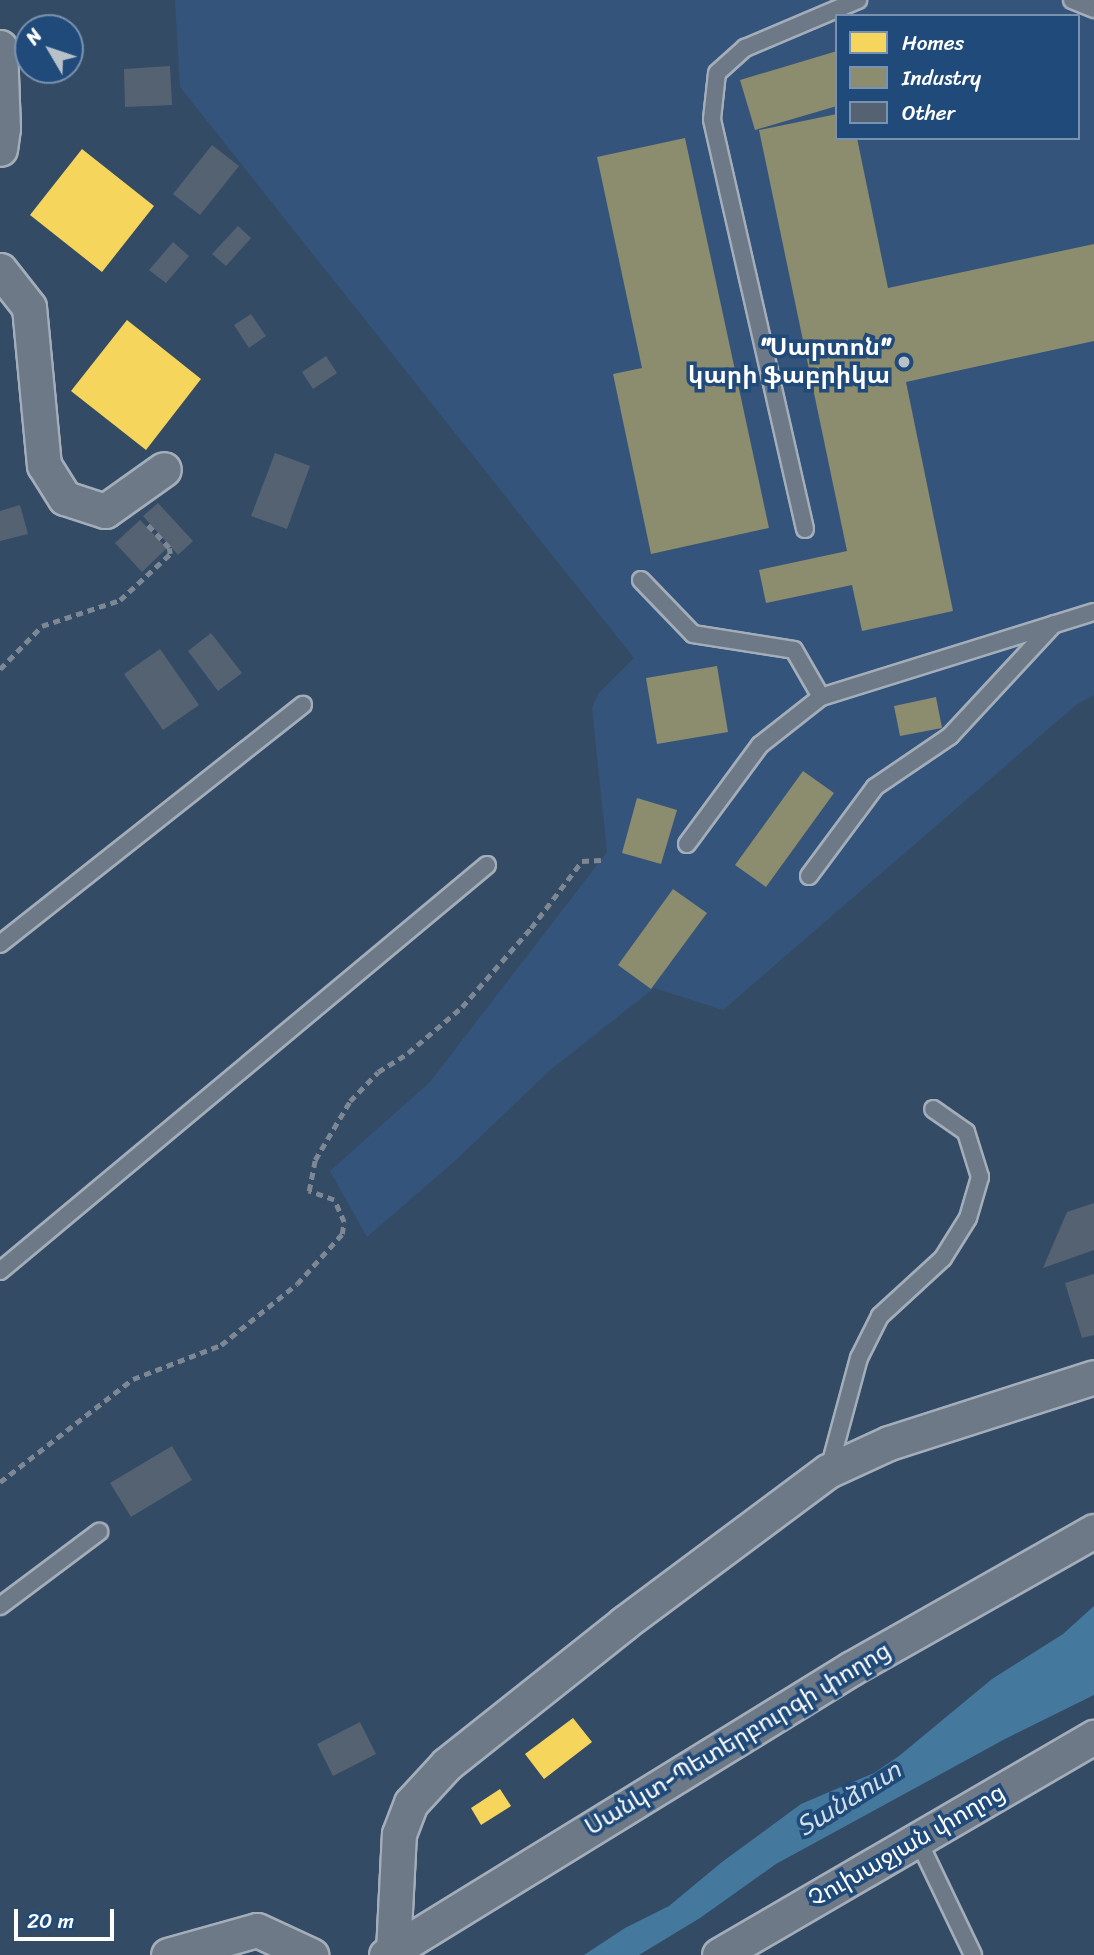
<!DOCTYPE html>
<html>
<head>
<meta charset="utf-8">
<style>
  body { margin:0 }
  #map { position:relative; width:1094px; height:1955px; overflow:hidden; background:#344b65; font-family:Sriracha,"Noto Sans Armenian",sans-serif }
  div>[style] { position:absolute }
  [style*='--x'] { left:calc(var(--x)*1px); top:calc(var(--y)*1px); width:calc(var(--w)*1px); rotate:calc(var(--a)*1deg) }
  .built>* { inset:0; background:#34547b }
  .water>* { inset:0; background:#44789d }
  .homes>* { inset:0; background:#f6d55c }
  .industry>* { inset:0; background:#8c8c6e }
  .building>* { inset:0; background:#556272 }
  .path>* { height:4.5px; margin-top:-2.25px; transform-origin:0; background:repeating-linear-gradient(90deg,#7e8895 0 7px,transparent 0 12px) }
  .roads { filter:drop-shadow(2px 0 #a4aeba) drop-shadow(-2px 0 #a4aeba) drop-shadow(0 2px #a4aeba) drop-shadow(0 -2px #a4aeba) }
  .service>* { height:16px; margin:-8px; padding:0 8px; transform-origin:8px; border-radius:8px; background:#6d7986 }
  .minor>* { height:33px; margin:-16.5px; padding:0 16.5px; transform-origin:16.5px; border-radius:16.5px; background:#6d7986 }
  .dots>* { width:19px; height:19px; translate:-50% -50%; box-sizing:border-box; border:4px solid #1f4a7a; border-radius:50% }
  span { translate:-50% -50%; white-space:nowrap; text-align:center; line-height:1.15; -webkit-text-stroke:7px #1f4a7a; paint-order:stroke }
  .poi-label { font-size:24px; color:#fff; font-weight:700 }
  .right { translate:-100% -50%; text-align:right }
  .street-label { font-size:24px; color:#fff }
  .water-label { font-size:26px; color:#d1dee8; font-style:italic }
  .legend { position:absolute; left:835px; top:14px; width:245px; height:126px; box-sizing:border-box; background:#1f4a7a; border:2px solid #7992af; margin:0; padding:9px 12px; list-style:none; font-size:21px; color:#fff }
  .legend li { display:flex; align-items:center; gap:14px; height:35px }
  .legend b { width:35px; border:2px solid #7992af }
  .north { position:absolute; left:14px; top:14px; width:70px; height:70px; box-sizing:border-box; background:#1f4a7a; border:2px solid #7992af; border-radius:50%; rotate:309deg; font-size:19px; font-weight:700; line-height:28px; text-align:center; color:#fff }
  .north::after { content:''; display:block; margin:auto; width:24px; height:32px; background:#b8c0c9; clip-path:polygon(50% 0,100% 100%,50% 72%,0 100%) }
  .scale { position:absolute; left:14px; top:1909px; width:100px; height:32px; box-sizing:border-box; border:4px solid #fff; border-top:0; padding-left:9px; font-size:21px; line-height:24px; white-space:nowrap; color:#fff; -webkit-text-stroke:5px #1f4a7a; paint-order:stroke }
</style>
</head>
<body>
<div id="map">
  <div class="built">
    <div style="clip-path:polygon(evenodd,175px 0,1094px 0,1094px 695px,1076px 705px,723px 1010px,654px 988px,549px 1071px,457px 1159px,367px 1237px,330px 1171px,430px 1082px,607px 852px,592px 708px,598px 694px,634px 658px,180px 87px,175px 0,837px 16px,1078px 16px,1078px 138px,837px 138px,837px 16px)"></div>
  </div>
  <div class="water">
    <div style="clip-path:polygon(1094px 1606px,1094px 1695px,1005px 1739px,776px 1864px,700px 1918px,639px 1955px,584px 1955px,625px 1928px,669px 1906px,722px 1862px,801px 1804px,874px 1773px,899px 1756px,992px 1679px,1063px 1634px)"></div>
  </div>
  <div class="homes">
    <div style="clip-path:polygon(82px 149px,154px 206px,102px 272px,30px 215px)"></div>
    <div style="clip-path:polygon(127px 320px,201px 379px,146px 450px,71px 391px)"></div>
    <div style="clip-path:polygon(573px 1718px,592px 1742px,544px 1779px,525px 1754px)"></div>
    <div style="clip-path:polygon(500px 1789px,511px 1806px,481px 1825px,471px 1808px)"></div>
  </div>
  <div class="industry">
    <div style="clip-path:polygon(837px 51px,837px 106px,755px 130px,740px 80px)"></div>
    <div style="clip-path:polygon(837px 114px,837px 138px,857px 138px,888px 288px,1094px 244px,1094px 341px,906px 382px,953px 611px,862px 631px,852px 585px,766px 603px,759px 570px,847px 551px,759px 130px)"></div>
    <div style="clip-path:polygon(685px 138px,769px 528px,651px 554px,613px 374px,642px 368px,597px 157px)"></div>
    <div style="clip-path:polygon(717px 666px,728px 732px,657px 744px,646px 678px)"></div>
    <div style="clip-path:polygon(936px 697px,942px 728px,900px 736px,894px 706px)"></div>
    <div style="clip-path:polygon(803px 771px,834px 793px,766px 887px,735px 865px)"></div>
    <div style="clip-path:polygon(637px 798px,677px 810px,661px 864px,622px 853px)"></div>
    <div style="clip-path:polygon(673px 889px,707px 913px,651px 989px,618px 965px)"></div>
  </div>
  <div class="building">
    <div style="clip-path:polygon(170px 66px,172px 105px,125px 107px,124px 69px)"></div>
    <div style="clip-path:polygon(212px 145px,239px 166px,200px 215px,173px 194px)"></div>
    <div style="clip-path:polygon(238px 226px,251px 238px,226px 266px,212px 254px)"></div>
    <div style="clip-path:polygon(173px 242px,189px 256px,166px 283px,149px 270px)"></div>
    <div style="clip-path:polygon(251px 314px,266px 336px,249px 348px,234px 325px)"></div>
    <div style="clip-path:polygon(326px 356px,337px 373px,313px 389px,302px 372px)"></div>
    <div style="clip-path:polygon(275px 453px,310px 466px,287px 529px,251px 516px)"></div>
    <div style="clip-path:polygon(158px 503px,193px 541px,178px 555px,143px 516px)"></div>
    <div style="clip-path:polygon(20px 505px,28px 534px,0 541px,0 511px)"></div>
    <div style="clip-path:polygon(140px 520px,167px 548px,142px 572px,115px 543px)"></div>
    <div style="clip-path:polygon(211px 633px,242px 673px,218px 691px,188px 651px)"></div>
    <div style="clip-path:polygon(160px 649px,199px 705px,163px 730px,124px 674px)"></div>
    <div style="clip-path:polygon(1094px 1203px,1094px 1250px,1043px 1268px,1067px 1212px)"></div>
    <div style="clip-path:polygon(1094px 1274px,1094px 1335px,1082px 1338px,1065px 1283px)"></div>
    <div style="clip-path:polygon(172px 1446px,192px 1480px,131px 1517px,110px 1483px)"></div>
    <div style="clip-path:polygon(360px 1722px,376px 1754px,333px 1776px,317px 1744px)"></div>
  </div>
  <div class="path">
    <div style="--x:0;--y:669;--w:60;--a:-45.7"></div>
    <div style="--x:42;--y:626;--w:82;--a:-18.4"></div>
    <div style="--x:120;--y:600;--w:68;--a:-42.6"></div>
    <div style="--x:170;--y:554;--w:6;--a:-99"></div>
    <div style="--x:169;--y:548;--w:34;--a:-133"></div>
    <div style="--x:0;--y:1482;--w:168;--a:-37.8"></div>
    <div style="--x:133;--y:1379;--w:94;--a:-21.1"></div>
    <div style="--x:221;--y:1345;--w:97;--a:-38.8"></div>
    <div style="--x:297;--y:1284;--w:67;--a:-48"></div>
    <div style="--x:342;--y:1234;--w:12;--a:-81"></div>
    <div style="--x:344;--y:1222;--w:24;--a:-114"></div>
    <div style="--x:334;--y:1200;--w:27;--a:-160"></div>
    <div style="--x:309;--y:1191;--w:32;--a:-79"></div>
    <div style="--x:315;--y:1160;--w:69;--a:-59.3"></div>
    <div style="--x:350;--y:1101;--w:40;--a:-46"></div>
    <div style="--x:378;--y:1072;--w:36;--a:-32"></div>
    <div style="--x:408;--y:1053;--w:71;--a:-40.4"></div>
    <div style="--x:462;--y:1007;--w:105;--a:-48.9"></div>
    <div style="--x:531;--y:928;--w:84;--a:-52.7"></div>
    <div style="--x:582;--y:861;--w:19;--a:-3"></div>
  </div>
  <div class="roads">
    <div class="service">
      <div style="--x:1072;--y:0;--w:24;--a:22"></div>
      <div style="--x:805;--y:529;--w:420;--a:-102.8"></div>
      <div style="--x:712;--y:119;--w:46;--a:-83.8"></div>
      <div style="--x:717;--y:73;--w:38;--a:-42"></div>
      <div style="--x:745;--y:48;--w:123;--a:-23"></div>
      <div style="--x:641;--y:580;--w:75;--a:46.1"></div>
      <div style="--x:693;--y:634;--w:102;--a:9"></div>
      <div style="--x:794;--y:650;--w:54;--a:60.1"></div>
      <div style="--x:687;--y:844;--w:123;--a:-53.6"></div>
      <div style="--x:760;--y:745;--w:78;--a:-38.2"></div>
      <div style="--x:821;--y:697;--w:286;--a:-17.3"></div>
      <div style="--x:809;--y:876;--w:111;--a:-53.4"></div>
      <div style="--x:875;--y:787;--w:91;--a:-34.2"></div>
      <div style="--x:950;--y:736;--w:153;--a:-47.1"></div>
      <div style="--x:0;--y:944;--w:386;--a:-38.3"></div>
      <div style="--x:0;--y:1271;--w:634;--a:-39.82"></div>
      <div style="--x:829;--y:1469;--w:115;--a:-74.9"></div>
      <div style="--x:859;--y:1358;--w:47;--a:-63.4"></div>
      <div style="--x:880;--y:1316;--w:86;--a:-42.6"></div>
      <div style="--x:943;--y:1258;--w:47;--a:-58"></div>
      <div style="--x:968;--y:1218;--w:43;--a:-73.7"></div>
      <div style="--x:980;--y:1177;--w:47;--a:-107.3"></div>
      <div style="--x:966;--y:1132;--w:40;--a:-145.1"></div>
      <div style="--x:0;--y:1606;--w:124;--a:-36.8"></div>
      <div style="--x:918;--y:1840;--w:127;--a:64.4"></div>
    </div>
    <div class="minor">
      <div style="--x:0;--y:47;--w:81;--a:87.9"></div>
      <div style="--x:3;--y:128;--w:21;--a:98"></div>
      <div style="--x:0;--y:270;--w:47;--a:51.9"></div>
      <div style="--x:29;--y:307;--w:159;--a:84.6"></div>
      <div style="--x:44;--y:465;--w:39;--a:58"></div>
      <div style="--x:65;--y:498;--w:42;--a:18"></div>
      <div style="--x:105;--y:511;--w:72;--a:-35.4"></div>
      <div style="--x:393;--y:1951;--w:117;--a:-87.1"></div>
      <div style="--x:399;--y:1834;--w:33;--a:-69"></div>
      <div style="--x:411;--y:1803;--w:53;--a:-47.3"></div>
      <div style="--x:447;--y:1764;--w:226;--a:-38.5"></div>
      <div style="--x:624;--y:1623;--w:254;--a:-36.7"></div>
      <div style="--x:828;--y:1471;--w:67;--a:-24.7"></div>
      <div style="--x:889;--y:1443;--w:215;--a:-17.8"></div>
      <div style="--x:168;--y:1955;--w:92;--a:-15.7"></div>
      <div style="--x:257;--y:1930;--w:60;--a:24.8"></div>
      <div style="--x:386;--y:1955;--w:547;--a:-31.63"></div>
      <div style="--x:852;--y:1668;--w:278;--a:-29.5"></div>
      <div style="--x:719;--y:1955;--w:434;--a:-30.2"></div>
    </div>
  </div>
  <div class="dots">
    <div style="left:904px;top:362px;background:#b8c0c9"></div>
  </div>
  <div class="poi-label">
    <span class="right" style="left:890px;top:362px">"Սարտոն"<br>կարի ֆաբրիկա</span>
  </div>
  <div class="street-label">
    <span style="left:738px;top:1739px;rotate:-31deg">Սանկտ-Պետերբուրգի փողոց</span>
    <span style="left:907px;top:1846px;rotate:-30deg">Չուխաջյան փողոց</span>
  </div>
  <div class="water-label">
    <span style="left:849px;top:1799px;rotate:-32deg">Տանձուտ</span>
  </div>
  <ul class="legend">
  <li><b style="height:19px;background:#f6d55c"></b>Homes</li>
  <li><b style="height:19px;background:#8c8c6e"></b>Industry</li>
  <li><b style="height:19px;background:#556272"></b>Other</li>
  </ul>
  <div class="north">N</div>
  <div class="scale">20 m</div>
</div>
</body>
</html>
